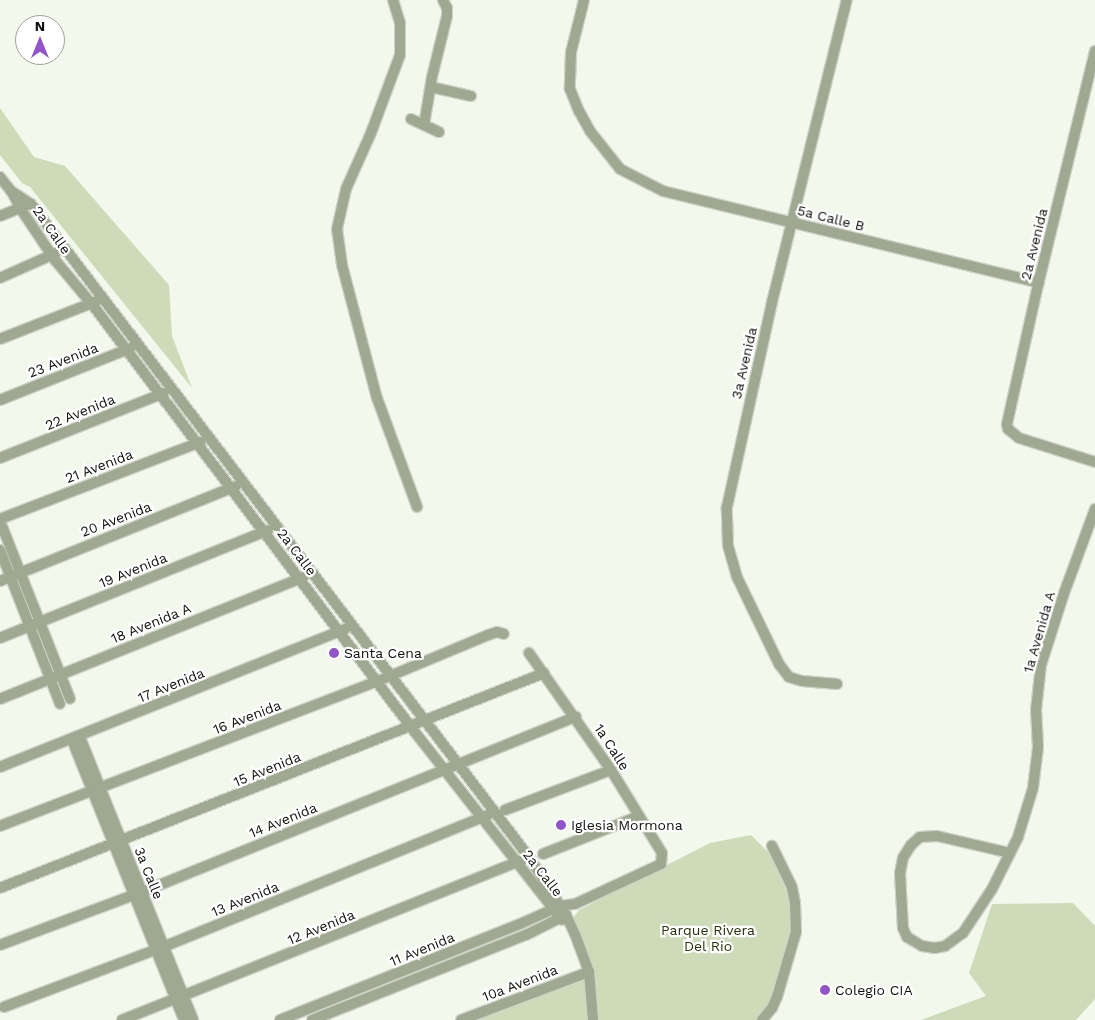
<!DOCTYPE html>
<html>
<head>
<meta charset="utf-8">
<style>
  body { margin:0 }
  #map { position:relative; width:1095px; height:1020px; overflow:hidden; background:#f2f8eb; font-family:"Work Sans",sans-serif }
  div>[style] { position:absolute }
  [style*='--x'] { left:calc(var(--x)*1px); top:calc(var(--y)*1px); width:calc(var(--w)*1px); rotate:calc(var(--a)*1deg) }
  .green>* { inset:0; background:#cddbb9 }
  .roads { filter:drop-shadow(1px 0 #ced3c7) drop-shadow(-1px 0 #ced3c7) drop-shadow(0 1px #ced3c7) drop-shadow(0 -1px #ced3c7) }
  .minor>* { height:10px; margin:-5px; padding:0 5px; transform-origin:5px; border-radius:5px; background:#9fa991 }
  .dots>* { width:14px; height:14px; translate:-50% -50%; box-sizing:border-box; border:2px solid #fff; border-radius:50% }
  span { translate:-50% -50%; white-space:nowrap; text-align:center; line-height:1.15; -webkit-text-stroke:4.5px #fff; paint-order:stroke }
  .street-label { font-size:14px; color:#0f110c }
  .poi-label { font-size:14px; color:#0f110c }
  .left { translate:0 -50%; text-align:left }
  .park-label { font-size:14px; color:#253209 }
  .north { position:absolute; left:15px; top:15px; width:50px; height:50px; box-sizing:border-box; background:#fff; border:1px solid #9fa09e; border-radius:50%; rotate:0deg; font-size:14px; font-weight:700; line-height:20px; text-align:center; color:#0f110c }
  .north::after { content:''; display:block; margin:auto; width:18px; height:22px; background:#9154ca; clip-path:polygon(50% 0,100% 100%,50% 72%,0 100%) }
</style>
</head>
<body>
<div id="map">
  <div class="green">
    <div style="clip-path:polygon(0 108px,34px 157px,65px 166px,169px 285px,172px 336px,192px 388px,30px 187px,22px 183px,0 155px)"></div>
    <div style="clip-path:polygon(751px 835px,769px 853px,781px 859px,795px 903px,793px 945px,780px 987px,762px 1020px,461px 1020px,591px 974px,570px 922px,579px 910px,710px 843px)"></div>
    <div style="clip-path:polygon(1073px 903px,1095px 926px,1095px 999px,1076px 1020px,921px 1020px,986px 996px,969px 973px,992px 904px)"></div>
  </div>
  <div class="roads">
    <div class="minor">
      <div style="--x:393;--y:0;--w:24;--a:73"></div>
      <div style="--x:400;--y:23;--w:32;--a:90"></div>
      <div style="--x:400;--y:55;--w:83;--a:110.4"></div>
      <div style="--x:371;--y:133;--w:61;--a:114.1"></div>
      <div style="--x:346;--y:189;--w:41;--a:102.7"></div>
      <div style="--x:337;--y:229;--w:36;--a:82"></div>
      <div style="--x:342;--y:265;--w:138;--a:75.3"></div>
      <div style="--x:377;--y:398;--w:116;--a:69.8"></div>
      <div style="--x:584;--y:0;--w:54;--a:104"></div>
      <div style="--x:571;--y:52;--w:37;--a:92"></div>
      <div style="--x:570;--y:89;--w:24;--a:68"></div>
      <div style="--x:579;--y:111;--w:23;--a:61"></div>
      <div style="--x:590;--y:131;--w:48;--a:51.7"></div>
      <div style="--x:620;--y:169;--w:48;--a:27.1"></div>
      <div style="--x:663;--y:191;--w:387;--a:13.7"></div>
      <div style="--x:1095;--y:51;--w:232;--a:103.7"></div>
      <div style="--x:1040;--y:276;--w:152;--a:102.6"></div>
      <div style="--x:1007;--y:424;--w:5;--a:79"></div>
      <div style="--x:1008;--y:429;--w:14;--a:39"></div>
      <div style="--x:1019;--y:438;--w:80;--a:17.5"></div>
      <div style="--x:431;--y:87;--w:41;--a:12.7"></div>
      <div style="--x:411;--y:119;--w:31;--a:25"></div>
      <div style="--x:424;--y:125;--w:49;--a:-80.5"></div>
      <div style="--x:432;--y:77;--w:63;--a:-76.2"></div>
      <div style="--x:447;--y:16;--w:8;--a:-90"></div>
      <div style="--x:447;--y:8;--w:9;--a:-117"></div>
      <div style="--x:0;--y:177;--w:18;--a:52"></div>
      <div style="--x:11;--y:191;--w:24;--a:33"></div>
      <div style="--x:31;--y:204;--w:821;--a:52.67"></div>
      <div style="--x:529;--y:857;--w:69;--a:57.5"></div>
      <div style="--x:566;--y:915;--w:21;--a:65"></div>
      <div style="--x:575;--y:934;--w:40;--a:69.8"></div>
      <div style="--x:589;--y:972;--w:48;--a:85.2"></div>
      <div style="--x:12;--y:192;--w:18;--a:63"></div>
      <div style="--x:20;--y:208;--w:63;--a:56.1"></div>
      <div style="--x:55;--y:260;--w:62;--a:50.2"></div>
      <div style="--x:95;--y:308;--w:530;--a:52.98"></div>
      <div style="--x:414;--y:731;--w:240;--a:51.9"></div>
      <div style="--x:0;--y:216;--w:27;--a:-22"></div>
      <div style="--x:0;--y:278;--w:61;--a:-24.1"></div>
      <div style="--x:0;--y:339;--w:104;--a:-21.4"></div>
      <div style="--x:0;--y:400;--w:141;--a:-21.7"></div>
      <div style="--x:0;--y:458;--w:176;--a:-21.6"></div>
      <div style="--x:0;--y:519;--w:215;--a:-21"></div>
      <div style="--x:0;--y:521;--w:191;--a:68.5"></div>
      <div style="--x:0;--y:550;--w:165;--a:68.7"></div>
      <div style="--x:0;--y:581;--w:254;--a:-21.9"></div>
      <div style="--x:0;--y:638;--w:289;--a:-21.9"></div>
      <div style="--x:837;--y:684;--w:35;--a:-175"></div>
      <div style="--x:802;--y:681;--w:14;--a:-163"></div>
      <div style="--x:789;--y:677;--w:16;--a:-128"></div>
      <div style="--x:779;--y:664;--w:97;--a:-115.8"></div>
      <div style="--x:737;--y:577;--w:33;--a:-106"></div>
      <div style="--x:728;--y:545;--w:38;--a:-92"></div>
      <div style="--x:727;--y:507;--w:210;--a:-77.6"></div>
      <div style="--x:772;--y:302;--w:311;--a:-76.1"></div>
      <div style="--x:0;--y:699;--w:327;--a:-21.9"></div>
      <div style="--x:80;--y:737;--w:305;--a:68.2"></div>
      <div style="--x:72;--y:740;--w:302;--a:68.2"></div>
      <div style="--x:0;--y:767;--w:372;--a:-21.8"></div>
      <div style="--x:505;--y:810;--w:113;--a:-20.7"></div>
      <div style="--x:0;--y:826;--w:405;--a:-21"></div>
      <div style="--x:378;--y:681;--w:119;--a:-22.7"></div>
      <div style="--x:488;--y:635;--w:9;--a:-18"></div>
      <div style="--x:497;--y:632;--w:7;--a:16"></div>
      <div style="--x:1010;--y:853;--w:75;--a:-166.9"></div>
      <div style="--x:937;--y:836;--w:17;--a:177"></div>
      <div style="--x:920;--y:837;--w:12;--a:138"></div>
      <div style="--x:911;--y:845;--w:15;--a:122"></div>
      <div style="--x:903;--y:858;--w:15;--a:101"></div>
      <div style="--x:900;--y:873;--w:55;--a:86.9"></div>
      <div style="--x:903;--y:928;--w:10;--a:66"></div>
      <div style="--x:907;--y:937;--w:17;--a:31"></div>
      <div style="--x:922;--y:946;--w:13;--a:9"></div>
      <div style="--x:935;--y:948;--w:10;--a:-11"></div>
      <div style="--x:945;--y:946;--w:22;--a:-36"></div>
      <div style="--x:963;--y:933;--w:53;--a:-56.6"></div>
      <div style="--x:992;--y:889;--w:58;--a:-63.4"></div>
      <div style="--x:1018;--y:837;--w:51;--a:-73"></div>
      <div style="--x:1033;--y:788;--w:41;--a:-83"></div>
      <div style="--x:1038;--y:747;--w:37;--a:-93"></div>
      <div style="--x:1036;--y:710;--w:45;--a:-83.7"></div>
      <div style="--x:1041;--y:665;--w:72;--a:-72.3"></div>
      <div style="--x:1063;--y:596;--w:93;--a:-69.8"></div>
      <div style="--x:543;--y:854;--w:103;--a:-21.6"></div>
      <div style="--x:0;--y:888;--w:585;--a:-21.56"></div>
      <div style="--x:0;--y:945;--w:152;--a:-20.5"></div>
      <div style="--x:142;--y:892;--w:468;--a:-22"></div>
      <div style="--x:4;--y:1007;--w:170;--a:-20.7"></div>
      <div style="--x:163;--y:947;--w:351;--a:-22.1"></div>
      <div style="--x:122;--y:1020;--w:432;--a:-21.8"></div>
      <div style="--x:280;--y:1020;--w:258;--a:-21.8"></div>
      <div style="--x:520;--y:924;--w:44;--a:-24.2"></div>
      <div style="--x:560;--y:906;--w:15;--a:-8"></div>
      <div style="--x:575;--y:904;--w:95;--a:-24.9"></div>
      <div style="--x:661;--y:864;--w:11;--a:-85"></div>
      <div style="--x:662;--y:853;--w:97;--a:-121.6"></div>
      <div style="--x:611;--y:770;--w:143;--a:-125"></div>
      <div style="--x:312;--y:1020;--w:230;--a:-21.7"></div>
      <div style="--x:526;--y:935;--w:45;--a:-26.6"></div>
      <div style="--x:461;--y:1020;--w:137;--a:-20.6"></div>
      <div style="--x:762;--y:1020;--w:16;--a:-50"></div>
      <div style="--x:772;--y:1008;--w:12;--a:-66"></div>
      <div style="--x:777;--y:997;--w:68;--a:-73.7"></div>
      <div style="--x:796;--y:932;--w:29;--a:-92"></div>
      <div style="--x:795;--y:903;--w:16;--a:-101"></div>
      <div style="--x:792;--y:887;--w:46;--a:-116"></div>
    </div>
  </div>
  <div class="dots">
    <div style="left:334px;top:653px;background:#9154ca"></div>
    <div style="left:561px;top:825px;background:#9154ca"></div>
    <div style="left:825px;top:990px;background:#9154ca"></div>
  </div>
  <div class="street-label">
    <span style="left:831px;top:218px;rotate:14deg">5a Calle B</span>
    <span style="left:52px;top:230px;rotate:55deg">2a Calle</span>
    <span style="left:1034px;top:244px;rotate:-76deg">2a Avenida</span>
    <span style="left:63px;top:360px;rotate:-21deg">23 Avenida</span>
    <span style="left:744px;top:363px;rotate:-77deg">3a Avenida</span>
    <span style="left:80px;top:412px;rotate:-22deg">22 Avenida</span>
    <span style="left:99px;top:466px;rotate:-21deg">21 Avenida</span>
    <span style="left:116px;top:519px;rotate:-21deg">20 Avenida</span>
    <span style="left:297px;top:552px;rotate:53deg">2a Calle</span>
    <span style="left:133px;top:570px;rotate:-22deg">19 Avenida</span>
    <span style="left:151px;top:623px;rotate:-22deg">18 Avenida A</span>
    <span style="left:1039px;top:632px;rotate:-74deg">1a Avenida A</span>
    <span style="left:171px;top:685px;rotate:-22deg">17 Avenida</span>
    <span style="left:247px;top:717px;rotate:-21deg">16 Avenida</span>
    <span style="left:612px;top:747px;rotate:57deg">1a Calle</span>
    <span style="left:267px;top:769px;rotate:-22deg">15 Avenida</span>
    <span style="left:283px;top:820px;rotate:-22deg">14 Avenida</span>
    <span style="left:149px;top:873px;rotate:68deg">3a Calle</span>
    <span style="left:543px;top:873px;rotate:52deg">2a Calle</span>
    <span style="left:245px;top:899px;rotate:-22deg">13 Avenida</span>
    <span style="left:321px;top:927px;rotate:-22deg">12 Avenida</span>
    <span style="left:422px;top:949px;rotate:-22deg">11 Avenida</span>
    <span style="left:520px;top:983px;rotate:-21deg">10a Avenida</span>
  </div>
  <div class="poi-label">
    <span class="left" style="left:344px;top:653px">Santa Cena</span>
    <span class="left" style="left:571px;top:825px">Iglesia Mormona</span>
    <span class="left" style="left:835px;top:990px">Colegio CIA</span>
  </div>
  <div class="park-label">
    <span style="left:708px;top:938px">Parque Rivera<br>Del Rio</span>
  </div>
  <div class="north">N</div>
</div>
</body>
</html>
